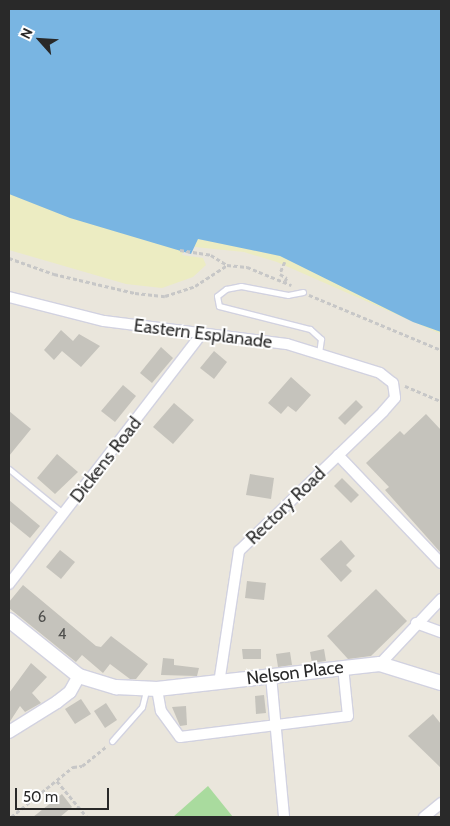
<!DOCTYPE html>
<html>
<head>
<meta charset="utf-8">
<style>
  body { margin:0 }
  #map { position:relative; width:450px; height:826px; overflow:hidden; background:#eae6dc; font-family:Cabin,sans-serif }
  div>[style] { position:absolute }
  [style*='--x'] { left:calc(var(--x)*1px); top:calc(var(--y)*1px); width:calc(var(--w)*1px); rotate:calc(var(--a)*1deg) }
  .green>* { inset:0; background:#a9db9e }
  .sand>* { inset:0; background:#ececc2 }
  .water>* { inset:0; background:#79b5e2 }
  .building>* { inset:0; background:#c5c3bc }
  .path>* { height:2.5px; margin-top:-1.25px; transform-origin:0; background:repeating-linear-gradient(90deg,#c7c7c7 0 4px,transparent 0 6.5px) }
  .roads { filter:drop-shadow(1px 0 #d2d2e0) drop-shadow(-1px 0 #d2d2e0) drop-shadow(0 1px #d2d2e0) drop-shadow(0 -1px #d2d2e0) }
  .service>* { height:5px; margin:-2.5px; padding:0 2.5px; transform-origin:2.5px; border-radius:2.5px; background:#fff }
  .minor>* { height:10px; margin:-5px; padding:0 5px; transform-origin:5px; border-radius:5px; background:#fff }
  .tertiary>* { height:12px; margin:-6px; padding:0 6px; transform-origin:6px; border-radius:6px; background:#fff }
  .secondary>* { height:14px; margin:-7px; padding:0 7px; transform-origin:7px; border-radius:7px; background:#fff }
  span { translate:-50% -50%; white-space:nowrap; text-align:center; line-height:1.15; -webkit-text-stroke:4px #fff; paint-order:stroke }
  .number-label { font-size:15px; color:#50504e }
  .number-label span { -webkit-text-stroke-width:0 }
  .street-label { font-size:18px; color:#292929 }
  .frame { position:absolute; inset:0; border:10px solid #292929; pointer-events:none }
  .north { position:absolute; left:15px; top:15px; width:50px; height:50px; -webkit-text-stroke:4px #fff; paint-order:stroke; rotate:296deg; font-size:14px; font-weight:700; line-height:20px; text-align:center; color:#292929 }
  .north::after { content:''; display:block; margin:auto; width:18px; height:22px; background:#292929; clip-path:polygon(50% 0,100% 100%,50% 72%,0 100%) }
  .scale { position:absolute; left:15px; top:788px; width:94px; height:22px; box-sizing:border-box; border:2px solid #292929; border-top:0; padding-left:6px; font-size:15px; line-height:18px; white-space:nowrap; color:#292929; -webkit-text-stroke:4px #fff; paint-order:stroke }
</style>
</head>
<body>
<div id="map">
  <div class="green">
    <div style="clip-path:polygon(208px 786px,233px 817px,173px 817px)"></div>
  </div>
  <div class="sand">
    <div style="clip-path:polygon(9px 153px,441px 291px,441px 334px,277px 262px,244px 252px,185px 246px,182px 255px,203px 258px,206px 265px,193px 277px,162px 288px,126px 284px,9px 250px)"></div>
  </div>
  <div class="water">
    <div style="clip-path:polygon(9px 9px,441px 9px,441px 332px,413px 322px,280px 256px,198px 239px,191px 254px,70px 218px,9px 194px)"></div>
  </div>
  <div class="building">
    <div style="clip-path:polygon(61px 330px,73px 341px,79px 334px,100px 346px,81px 367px,62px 351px,54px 360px,44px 350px)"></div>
    <div style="clip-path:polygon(161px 347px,173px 358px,152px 383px,140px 373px)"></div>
    <div style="clip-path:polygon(214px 351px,227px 362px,214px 379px,200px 368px)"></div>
    <div style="clip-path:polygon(291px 377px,311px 395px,296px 412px,288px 406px,281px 414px,268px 403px)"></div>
    <div style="clip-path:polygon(123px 385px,136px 396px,115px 422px,101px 411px)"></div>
    <div style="clip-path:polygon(356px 400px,363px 407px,345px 425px,338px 418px)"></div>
    <div style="clip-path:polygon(174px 403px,194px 420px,173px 444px,153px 427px)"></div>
    <div style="clip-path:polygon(9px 411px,31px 429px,9px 456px)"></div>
    <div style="clip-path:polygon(426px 414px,441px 430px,441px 553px,385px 490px,389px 487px,366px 463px,400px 431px,404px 435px)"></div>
    <div style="clip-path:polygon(57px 454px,78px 472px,55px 494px,37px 478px)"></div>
    <div style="clip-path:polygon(250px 474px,274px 478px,271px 499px,246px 495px)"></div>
    <div style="clip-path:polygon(342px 478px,359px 495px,351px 503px,334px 486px)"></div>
    <div style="clip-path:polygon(9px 500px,40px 526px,30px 538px,9px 521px)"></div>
    <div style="clip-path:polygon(341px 540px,355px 556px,346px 565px,352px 571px,341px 582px,320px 559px)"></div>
    <div style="clip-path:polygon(60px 550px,75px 562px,61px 579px,46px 567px)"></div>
    <div style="clip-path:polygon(247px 581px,266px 583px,264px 600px,245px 598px)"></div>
    <div style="clip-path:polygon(23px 585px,96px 646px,101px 647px,111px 636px,148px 664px,136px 679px,130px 679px,110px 664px,103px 673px,82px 655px,76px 662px,9px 608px,9px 602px)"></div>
    <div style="clip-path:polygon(376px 589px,407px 621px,371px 656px,348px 659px,327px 636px)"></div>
    <div style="clip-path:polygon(242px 649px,261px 649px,261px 659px,243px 659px)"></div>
    <div style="clip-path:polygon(324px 649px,326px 661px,312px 663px,310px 652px)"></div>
    <div style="clip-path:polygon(290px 652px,292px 665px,278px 667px,276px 654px)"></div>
    <div style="clip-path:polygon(163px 658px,174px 659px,174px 665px,199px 668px,197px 676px,161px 675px)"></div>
    <div style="clip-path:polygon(31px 663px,47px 677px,32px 693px,41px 703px,25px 712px,20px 706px,9px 723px,9px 693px)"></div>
    <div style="clip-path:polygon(264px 695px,266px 713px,256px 714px,255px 696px)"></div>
    <div style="clip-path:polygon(81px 699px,91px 714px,75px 724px,65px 709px)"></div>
    <div style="clip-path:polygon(106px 703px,117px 720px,105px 728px,94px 711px)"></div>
    <div style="clip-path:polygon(186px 706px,187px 725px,180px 726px,172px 707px)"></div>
    <div style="clip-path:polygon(433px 714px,441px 724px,441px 768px,408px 736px)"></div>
    <div style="clip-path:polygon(62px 794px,72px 807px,60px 817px,33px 817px)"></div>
  </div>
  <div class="path">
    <div style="--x:180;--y:250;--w:31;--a:9"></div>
    <div style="--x:211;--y:255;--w:19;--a:32"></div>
    <div style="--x:9;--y:258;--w:48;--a:19.6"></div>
    <div style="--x:54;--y:274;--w:83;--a:13.2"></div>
    <div style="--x:135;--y:293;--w:30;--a:6"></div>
    <div style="--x:165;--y:296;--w:32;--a:-18"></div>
    <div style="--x:195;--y:286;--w:38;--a:-33"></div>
    <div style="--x:227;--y:265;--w:20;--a:6"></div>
    <div style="--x:247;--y:267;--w:48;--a:22.2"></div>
    <div style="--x:285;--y:262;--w:13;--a:113"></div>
    <div style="--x:280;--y:274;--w:8;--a:30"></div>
    <div style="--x:287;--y:278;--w:4;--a:117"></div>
    <div style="--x:309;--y:295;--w:143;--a:22.6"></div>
    <div style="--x:405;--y:386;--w:39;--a:23"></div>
    <div style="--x:57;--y:781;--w:47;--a:50.2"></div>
    <div style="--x:11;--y:817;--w:80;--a:-38.9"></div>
    <div style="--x:73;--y:767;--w:9;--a:-6"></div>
    <div style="--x:82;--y:766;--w:32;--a:-39"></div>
  </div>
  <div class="roads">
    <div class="service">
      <div style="--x:303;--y:292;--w:15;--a:169"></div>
      <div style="--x:288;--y:295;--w:48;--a:-169.2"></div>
      <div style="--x:241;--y:286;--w:15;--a:169"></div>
      <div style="--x:226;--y:289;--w:11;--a:142"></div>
      <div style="--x:217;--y:296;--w:10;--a:79"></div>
      <div style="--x:219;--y:306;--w:94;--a:14.2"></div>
      <div style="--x:310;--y:329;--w:15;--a:42"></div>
      <div style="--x:321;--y:339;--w:14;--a:98"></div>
      <div style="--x:9;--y:469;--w:70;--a:39.2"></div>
      <div style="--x:112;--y:741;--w:45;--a:-48.6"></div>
      <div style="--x:142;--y:707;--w:16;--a:-76"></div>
    </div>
    <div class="minor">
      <div style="--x:9;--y:297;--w:98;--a:14.2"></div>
      <div style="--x:104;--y:321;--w:184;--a:7.2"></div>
      <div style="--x:287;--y:344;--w:97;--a:17.3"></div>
      <div style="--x:380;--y:373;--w:16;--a:38"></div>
      <div style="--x:393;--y:383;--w:15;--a:82"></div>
      <div style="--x:395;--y:398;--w:18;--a:131"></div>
      <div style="--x:383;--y:412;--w:200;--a:136"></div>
      <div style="--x:239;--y:551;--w:134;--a:98.6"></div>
      <div style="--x:338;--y:455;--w:149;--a:46.4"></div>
      <div style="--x:9;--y:584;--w:314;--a:-52.4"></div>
      <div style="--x:416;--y:623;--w:27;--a:20"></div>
      <div style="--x:380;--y:664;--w:89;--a:-46.8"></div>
      <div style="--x:271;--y:676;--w:142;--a:84.7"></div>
      <div style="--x:157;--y:689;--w:22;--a:80"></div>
      <div style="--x:161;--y:711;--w:32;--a:54"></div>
      <div style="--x:180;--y:737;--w:169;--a:-7.1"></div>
      <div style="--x:348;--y:716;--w:49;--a:-95.8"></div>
      <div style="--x:424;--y:817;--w:22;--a:-39"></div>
    </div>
    <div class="tertiary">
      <div style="--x:9;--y:732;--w:57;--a:-32"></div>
      <div style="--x:57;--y:702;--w:16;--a:-38"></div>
      <div style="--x:70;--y:692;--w:18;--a:-61"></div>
    </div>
    <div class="secondary">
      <div style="--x:9;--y:620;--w:90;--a:38.7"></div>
      <div style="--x:79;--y:676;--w:39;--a:17"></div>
      <div style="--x:116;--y:687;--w:41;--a:2.8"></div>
      <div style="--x:157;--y:689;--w:224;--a:-6.4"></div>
      <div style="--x:380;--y:664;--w:64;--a:17.3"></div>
    </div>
  </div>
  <div class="number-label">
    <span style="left:42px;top:618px">6</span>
    <span style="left:62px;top:635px">4</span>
  </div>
  <div class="street-label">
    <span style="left:203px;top:334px;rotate:7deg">Eastern Esplanade</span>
    <span style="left:106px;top:460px;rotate:-52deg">Dickens Road</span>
    <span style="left:286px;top:506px;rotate:-44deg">Rectory Road</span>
    <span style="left:295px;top:673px;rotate:-7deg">Nelson Place</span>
  </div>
  <div class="frame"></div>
  <div class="north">N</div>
  <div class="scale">50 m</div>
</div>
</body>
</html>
